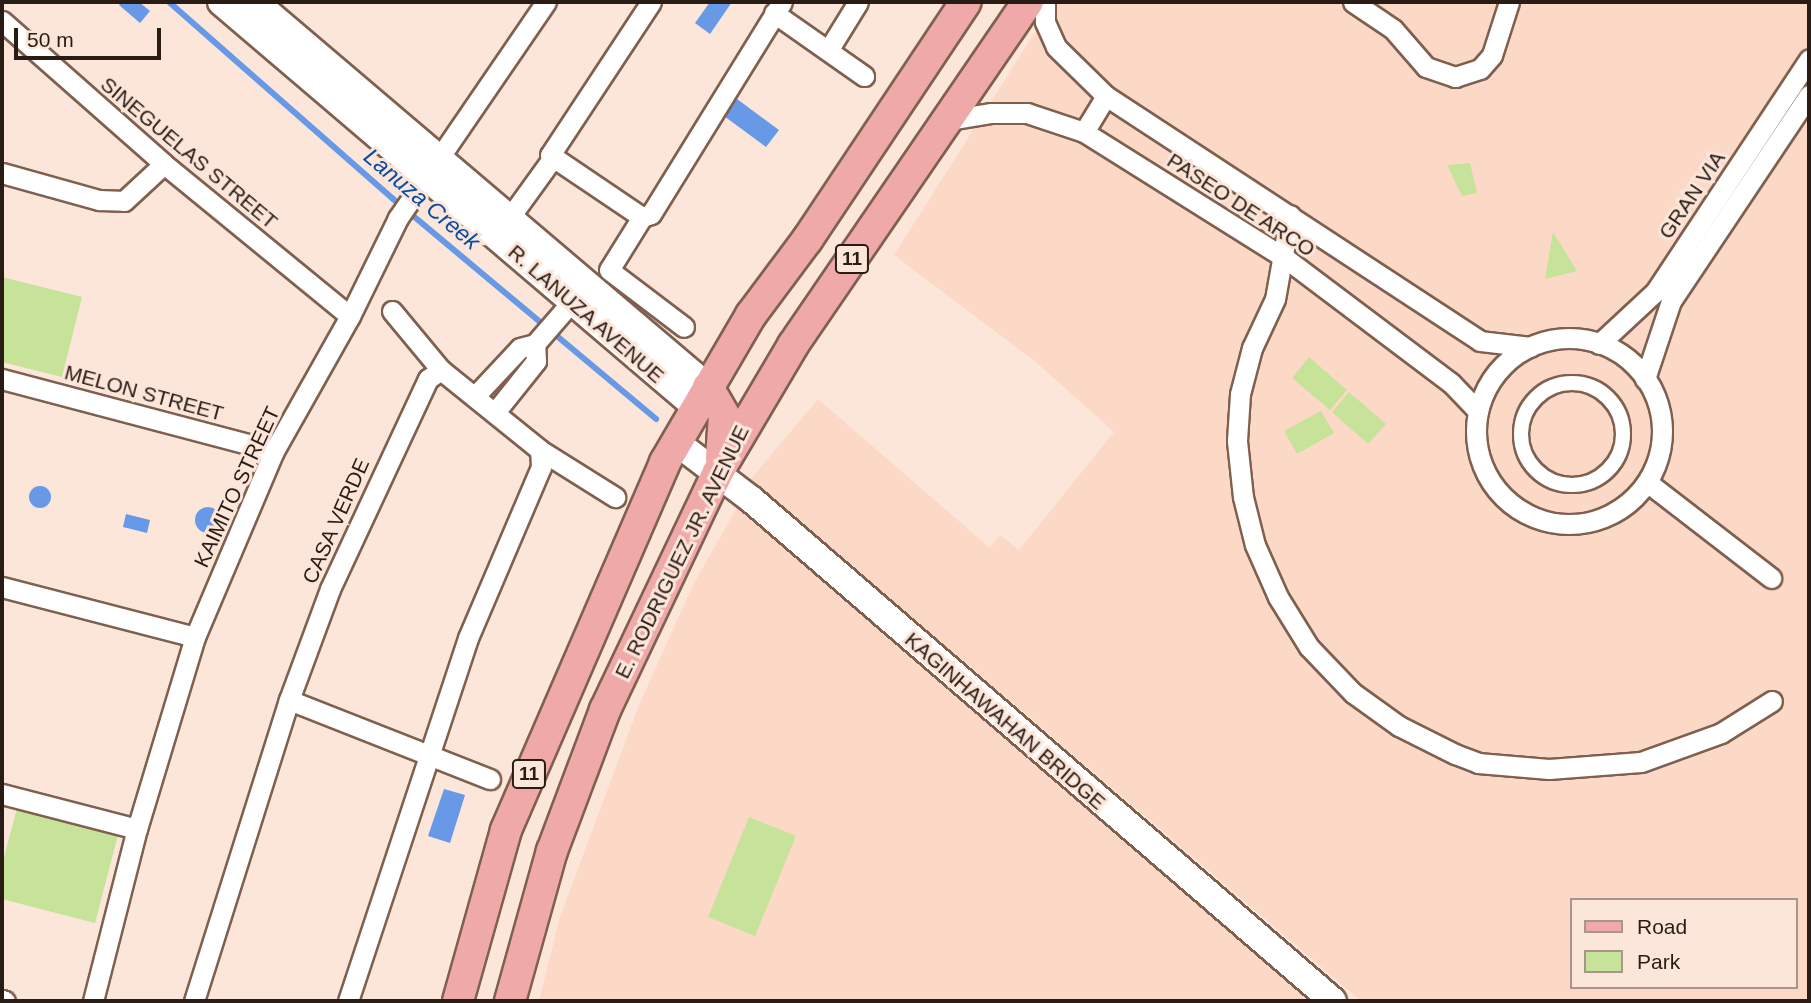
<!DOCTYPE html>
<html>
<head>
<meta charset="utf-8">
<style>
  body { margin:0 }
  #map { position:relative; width:1811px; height:1003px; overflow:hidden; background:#fce6da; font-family:Arial,sans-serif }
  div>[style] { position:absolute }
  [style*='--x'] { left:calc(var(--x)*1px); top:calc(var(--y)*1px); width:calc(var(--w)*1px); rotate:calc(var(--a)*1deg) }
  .built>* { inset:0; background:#fcd9c6 }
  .green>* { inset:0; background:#c7e299 }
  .water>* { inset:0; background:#6799e6 }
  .round { border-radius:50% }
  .stream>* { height:6px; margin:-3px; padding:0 3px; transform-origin:3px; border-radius:3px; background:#6799e6 }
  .roads { filter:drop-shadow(2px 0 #7f604f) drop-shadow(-2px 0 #7f604f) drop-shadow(0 2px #7f604f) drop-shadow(0 -2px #7f604f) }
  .pedestrian>* { height:14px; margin:-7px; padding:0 7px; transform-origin:7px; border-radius:7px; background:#fff }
  .pedestrian>.ring { margin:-7px; padding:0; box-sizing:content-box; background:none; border:14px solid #fff; border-radius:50% }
  .minor>* { height:19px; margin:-9.5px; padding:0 9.5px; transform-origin:9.5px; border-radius:9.5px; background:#fff }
  .minor>.ring { margin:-9.5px; padding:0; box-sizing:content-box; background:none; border:19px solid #fff; border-radius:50% }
  .secondary>* { height:26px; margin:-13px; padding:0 13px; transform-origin:13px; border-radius:13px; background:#fff }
  .primary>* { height:30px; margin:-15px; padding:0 15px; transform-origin:15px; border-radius:15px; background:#efa9a9 }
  span { translate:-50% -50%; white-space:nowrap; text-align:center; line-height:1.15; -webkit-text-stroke:6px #fce6da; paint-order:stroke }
  .shield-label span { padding:2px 5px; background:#fce6da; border:2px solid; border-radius:5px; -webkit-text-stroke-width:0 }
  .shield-label { font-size:19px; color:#291c15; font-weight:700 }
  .street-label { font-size:21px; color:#291c15 }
  .water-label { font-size:23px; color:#084ca4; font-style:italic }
  .frame { position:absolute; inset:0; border:4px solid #291c15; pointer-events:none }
  .legend { position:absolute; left:1570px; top:898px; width:228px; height:91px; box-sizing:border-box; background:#fce6da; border:2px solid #a8958b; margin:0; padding:9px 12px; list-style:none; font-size:21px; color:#291c15 }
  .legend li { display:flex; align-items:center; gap:14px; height:35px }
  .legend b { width:35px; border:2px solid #a8958b }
  .scale { position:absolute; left:14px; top:28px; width:147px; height:32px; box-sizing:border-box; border:4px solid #291c15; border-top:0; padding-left:9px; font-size:21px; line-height:24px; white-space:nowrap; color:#291c15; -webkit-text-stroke:5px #fce6da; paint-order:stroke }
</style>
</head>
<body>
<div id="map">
  <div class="built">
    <div style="clip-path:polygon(evenodd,1054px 2px,1809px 2px,1809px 1001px,1361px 1001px,751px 479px,818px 399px,990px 548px,1000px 535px,1019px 550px,1114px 432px,1037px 363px,894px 255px,1054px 2px,1571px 900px,1795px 900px,1795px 987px,1571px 987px,1571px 900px)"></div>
    <div style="clip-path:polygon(737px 507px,1178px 884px,1312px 1001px,539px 1001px,560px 917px,639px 705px,693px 585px)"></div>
  </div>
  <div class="green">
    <div style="clip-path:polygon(1470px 163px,1477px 193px,1462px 196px,1447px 165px)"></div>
    <div style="clip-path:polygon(1553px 232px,1577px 271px,1545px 279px)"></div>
    <div style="clip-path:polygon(2px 277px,82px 297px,62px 377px,2px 362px)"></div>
    <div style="clip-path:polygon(1309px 357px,1347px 390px,1330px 410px,1292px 378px)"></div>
    <div style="clip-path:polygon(1349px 392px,1386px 424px,1368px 444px,1332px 412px)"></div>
    <div style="clip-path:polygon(1321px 411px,1334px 433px,1297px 454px,1284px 431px)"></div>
    <div style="clip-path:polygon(17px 808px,118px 835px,95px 923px,2px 899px,2px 865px)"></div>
    <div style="clip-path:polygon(749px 817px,796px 836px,755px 936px,708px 917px)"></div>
  </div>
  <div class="water">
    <div style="clip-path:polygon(121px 2px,139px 2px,150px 11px,140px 23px,119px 5px)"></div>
    <div style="clip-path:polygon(710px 2px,732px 2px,710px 34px,695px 23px)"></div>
    <div style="clip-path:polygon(737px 99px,779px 130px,766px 147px,724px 116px)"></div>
    <div class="round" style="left:29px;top:486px;width:22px;height:22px"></div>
    <div class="round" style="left:195px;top:507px;width:26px;height:26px"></div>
    <div style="clip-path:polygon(126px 514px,150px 520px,147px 533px,123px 527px)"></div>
    <div style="clip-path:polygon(444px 789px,465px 795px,450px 843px,428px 836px)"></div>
  </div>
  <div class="stream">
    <div style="--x:169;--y:2;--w:298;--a:41.3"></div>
    <div style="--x:393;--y:199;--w:343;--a:39.9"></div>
  </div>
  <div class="roads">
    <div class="pedestrian">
      <div class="ring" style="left:1521px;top:383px;width:88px;height:88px"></div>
    </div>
    <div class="minor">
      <div style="--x:651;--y:2;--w:183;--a:123.4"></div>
      <div style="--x:550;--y:155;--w:111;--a:34"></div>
      <div style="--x:642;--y:217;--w:9;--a:-18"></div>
      <div style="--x:651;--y:214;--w:249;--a:-58.3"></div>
      <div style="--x:1045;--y:2;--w:20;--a:90"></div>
      <div style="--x:1045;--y:22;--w:27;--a:66"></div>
      <div style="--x:1056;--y:47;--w:70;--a:44.4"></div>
      <div style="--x:1106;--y:96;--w:447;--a:33.2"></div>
      <div style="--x:1480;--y:341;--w:50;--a:6.8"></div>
      <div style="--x:1353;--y:2;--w:48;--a:34"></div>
      <div style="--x:1393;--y:29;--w:50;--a:49"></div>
      <div style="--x:1426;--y:67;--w:31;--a:19"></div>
      <div style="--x:1455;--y:77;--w:26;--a:-18"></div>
      <div style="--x:1480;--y:69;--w:18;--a:-49"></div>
      <div style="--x:1492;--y:55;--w:56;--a:-72.2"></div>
      <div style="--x:774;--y:13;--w:110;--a:35"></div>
      <div style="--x:2;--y:21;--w:216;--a:41.4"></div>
      <div style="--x:164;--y:164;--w:240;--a:39.3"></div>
      <div style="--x:829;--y:49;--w:55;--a:-58.3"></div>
      <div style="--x:948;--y:120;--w:44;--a:-9.2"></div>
      <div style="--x:991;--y:113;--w:36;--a:0"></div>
      <div style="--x:1027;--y:113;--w:60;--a:18.4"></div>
      <div style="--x:1084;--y:132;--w:237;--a:32.1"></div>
      <div style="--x:1285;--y:258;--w:208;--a:37"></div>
      <div style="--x:1451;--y:383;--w:39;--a:46"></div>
      <div style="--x:1084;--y:132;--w:42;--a:-58.6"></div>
      <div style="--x:2;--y:173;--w:101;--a:15.6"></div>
      <div style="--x:99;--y:200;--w:25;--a:2"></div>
      <div style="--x:124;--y:201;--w:54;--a:-42.8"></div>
      <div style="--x:1290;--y:215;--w:85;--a:100.1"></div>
      <div style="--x:1275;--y:299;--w:54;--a:115.1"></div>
      <div style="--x:1252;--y:348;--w:48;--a:104.6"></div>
      <div style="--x:1240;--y:394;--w:47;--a:93.7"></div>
      <div style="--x:1237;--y:441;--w:56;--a:83.9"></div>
      <div style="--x:1243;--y:497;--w:49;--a:76"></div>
      <div style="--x:1255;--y:545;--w:57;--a:66.1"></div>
      <div style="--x:1278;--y:597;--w:59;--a:58.2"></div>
      <div style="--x:1309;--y:647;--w:64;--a:46.3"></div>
      <div style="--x:1353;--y:693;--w:57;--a:35.7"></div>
      <div style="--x:1399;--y:726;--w:63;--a:26.6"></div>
      <div style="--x:1455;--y:754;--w:25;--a:21"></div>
      <div style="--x:1478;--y:763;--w:71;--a:4.8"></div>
      <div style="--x:1549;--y:769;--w:92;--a:-4.4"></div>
      <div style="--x:1641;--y:762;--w:85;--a:-19.9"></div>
      <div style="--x:1721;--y:733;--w:60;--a:-32.1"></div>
      <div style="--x:510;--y:217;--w:72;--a:-54.1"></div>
      <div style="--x:642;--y:217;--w:62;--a:121.9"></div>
      <div style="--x:609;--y:270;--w:94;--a:37.2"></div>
      <div style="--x:392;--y:311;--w:77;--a:50.3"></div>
      <div style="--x:441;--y:370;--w:127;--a:38.9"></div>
      <div style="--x:540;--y:450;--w:89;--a:32.1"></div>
      <div class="ring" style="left:1476px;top:338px;width:167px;height:167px"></div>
      <div style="--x:1599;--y:344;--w:76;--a:-42.9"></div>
      <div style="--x:1655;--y:292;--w:279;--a:-56.5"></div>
      <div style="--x:2;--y:379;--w:281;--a:14.8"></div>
      <div style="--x:1645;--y:379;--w:82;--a:-71.6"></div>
      <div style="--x:1671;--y:301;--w:248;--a:-56.2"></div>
      <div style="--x:476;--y:395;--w:64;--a:-46.9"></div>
      <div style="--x:520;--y:348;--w:16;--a:-15"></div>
      <div style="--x:535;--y:344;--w:69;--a:-49.1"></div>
      <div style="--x:496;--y:411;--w:64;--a:-51.3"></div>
      <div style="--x:536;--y:361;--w:17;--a:-93"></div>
      <div style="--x:1647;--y:482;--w:157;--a:37.7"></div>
      <div style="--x:2;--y:587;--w:199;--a:14.5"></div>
      <div style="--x:289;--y:700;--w:216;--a:21.5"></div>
      <div style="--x:2;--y:794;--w:139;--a:14.5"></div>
      <div style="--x:2;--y:1000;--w:3;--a:18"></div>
      <div style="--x:93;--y:1001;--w:178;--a:-75.7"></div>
      <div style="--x:137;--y:829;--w:201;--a:-73.2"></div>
      <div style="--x:195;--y:637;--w:202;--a:-67"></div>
      <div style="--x:274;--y:451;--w:155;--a:-60.6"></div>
      <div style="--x:350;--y:316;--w:109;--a:-63.9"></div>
      <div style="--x:398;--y:218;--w:262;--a:-55.6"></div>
      <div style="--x:194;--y:1001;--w:316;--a:-72.5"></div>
      <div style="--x:289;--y:700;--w:118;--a:-69.7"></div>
      <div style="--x:330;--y:589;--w:232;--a:-65"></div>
      <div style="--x:428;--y:379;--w:16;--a:-35"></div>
      <div style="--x:348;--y:1001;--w:382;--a:-71.7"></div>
      <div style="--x:468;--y:638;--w:186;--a:-66.9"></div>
      <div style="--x:541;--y:467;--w:17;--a:-93"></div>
    </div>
    <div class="secondary">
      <div style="--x:221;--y:2;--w:624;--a:40.45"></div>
      <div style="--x:255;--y:2;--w:595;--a:40.36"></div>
      <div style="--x:677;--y:443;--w:94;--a:37.2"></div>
      <div style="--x:752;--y:500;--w:767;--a:40.77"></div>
    </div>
    <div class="primary">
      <div style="--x:708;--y:387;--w:32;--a:60"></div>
      <div style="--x:724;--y:415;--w:43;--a:94"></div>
      <div style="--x:458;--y:1001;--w:178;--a:-74.3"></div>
      <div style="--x:506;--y:830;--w:401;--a:-66.6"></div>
      <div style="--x:665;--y:462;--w:170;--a:-59.7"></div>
      <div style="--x:751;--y:315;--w:94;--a:-53.3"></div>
      <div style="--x:807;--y:240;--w:286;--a:-56.3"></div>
      <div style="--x:510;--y:1001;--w:156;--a:-74.4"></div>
      <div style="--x:552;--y:851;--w:151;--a:-69.4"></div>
      <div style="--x:605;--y:710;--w:263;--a:-64.6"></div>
      <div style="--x:718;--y:472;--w:147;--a:-59.4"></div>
      <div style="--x:793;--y:345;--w:416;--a:-55.6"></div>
    </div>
  </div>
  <div class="shield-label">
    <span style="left:852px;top:259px">11</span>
    <span style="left:529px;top:774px">11</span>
  </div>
  <div class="street-label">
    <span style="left:189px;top:153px;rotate:40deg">SINEGUELAS STREET</span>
    <span style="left:1692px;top:195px;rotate:-56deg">GRAN VIA</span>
    <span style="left:1241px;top:205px;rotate:33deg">PASEO DE ARCO</span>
    <span style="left:586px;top:314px;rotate:41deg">R. LANUZA AVENUE</span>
    <span style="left:144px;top:393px;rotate:15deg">MELON STREET</span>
    <span style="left:237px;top:487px;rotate:-65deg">KAIMITO STREET</span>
    <span style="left:336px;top:521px;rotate:-66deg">CASA VERDE</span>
    <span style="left:682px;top:552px;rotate:-64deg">E. RODRIGUEZ JR. AVENUE</span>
    <span style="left:1005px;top:721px;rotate:41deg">KAGINHAWAHAN BRIDGE</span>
  </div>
  <div class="water-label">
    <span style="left:422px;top:199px;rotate:40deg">Lanuza Creek</span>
  </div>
  <div class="frame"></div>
  <ul class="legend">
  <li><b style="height:9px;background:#efa9a9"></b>Road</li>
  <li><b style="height:19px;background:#c7e299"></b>Park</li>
  </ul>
  <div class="scale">50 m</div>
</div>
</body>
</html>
